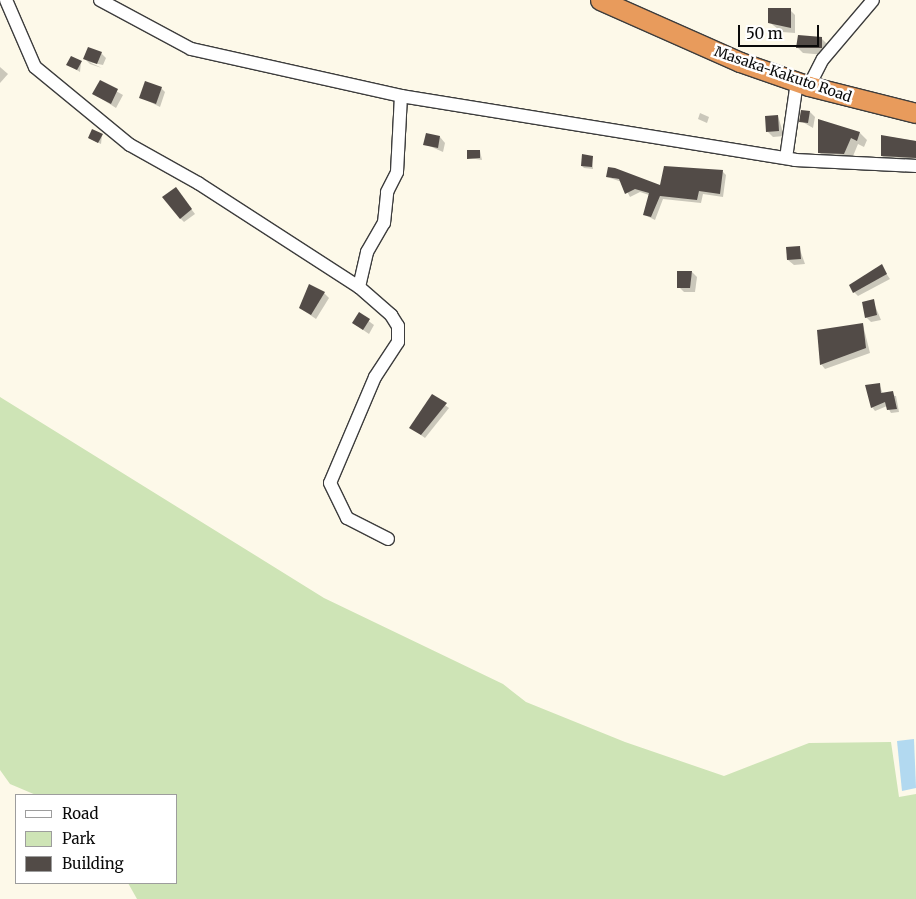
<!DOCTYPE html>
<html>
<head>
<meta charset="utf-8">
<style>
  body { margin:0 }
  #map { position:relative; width:916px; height:899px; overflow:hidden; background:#fdf9e9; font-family:Merriweather,serif }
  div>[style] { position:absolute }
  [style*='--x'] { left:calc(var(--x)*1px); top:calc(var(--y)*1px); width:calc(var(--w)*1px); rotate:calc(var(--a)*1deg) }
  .green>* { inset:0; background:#cee4b6 }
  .water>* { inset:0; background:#b2d9f0 }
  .shadow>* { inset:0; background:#0003 }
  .building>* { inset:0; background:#524b47 }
  .roads { filter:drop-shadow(1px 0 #3d3d3d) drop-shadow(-1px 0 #3d3d3d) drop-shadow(0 1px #3d3d3d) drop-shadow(0 -1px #3d3d3d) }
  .minor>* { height:12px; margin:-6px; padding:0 6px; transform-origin:6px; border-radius:6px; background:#fff }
  .highway>* { height:19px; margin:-9.5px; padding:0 9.5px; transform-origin:9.5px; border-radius:9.5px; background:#e89b5c }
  span { translate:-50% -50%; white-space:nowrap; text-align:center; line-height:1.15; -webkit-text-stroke:5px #fff; paint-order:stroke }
  .street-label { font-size:14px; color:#0a0a0a }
  .legend { position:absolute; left:15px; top:794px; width:162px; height:90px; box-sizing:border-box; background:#fff; border:1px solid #9d9d9d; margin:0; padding:6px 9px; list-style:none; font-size:15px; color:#0a0a0a }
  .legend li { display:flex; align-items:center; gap:10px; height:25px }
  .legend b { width:25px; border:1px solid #9d9d9d }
  .scale { position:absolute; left:738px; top:25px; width:81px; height:22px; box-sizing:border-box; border:2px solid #0a0a0a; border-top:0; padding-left:6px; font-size:15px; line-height:18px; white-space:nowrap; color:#0a0a0a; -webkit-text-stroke:4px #fff; paint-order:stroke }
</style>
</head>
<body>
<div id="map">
  <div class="green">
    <div style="clip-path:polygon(0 397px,324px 598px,503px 684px,526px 702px,625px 742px,724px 776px,809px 743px,891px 742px,899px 797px,916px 794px,916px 899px,137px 899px,128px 883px,176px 883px,176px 795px,36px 795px,10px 784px,0 770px)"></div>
  </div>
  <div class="water">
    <div style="clip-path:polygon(914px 739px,916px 788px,902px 791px,897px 741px)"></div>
  </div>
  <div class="shadow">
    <div style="clip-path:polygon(790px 10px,795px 15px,795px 33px,782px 32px,769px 22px)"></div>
    <div style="clip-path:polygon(822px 39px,827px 44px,825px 55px,803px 53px,798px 48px)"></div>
    <div style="clip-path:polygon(101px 53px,106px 58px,103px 65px,89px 62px,102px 68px,90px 64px,85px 59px)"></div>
    <div style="clip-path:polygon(81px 62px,80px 72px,68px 65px)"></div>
    <div style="clip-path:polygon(0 67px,8px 74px,0 83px)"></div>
    <div style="clip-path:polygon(100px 82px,123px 95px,116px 108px,94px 94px)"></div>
    <div style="clip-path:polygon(161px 88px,165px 92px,160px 107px,140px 97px)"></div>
    <div style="clip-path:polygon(810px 112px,815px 117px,813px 128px,801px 121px)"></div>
    <div style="clip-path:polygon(700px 113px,709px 117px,707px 123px,698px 119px)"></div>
    <div style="clip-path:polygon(778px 116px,784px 136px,773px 137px,768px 132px)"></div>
    <div style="clip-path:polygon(860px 133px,867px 140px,864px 147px,858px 144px,851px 161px,826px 159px,819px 152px)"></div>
    <div style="clip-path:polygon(102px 135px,101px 144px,89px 138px)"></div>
    <div style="clip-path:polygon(883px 136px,916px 141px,916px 163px,887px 160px,882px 156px)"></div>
    <div style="clip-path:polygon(440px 137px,445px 143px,443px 152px,425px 144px)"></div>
    <div style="clip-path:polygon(480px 151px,482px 160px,469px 158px)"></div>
    <div style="clip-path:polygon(592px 157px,593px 169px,584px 168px,582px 166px)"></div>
    <div style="clip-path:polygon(722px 171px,726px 175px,723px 197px,703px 194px,701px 203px,663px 199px,655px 220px,645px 215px,649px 195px,640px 192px,630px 197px,622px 182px,607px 177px,661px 187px)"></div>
    <div style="clip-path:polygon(179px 193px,195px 214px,184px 222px,180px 218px)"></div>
    <div style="clip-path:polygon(799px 247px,805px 264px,794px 265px,788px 260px)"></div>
    <div style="clip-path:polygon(881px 266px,890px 279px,858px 296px,854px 292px)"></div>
    <div style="clip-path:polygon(692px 272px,697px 277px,695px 292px,684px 292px,679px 287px)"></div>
    <div style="clip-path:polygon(324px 293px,329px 298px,316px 319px,300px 308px)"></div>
    <div style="clip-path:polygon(873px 301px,881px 320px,871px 322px,866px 317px)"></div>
    <div style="clip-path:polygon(359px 314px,374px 325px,369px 334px,353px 323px)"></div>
    <div style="clip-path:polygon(863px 325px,870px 353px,825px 369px,821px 364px)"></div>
    <div style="clip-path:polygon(879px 384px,883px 394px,896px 396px,899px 412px,891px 413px,887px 406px,875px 411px,872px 407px)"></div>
    <div style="clip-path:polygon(432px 396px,449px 408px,425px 438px,411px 428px)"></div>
  </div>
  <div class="building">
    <div style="clip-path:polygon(768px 8px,791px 8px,791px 28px,768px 23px)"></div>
    <div style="clip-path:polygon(798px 35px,822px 37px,822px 48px,796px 48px)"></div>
    <div style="clip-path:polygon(88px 47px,102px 52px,97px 64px,83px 59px)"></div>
    <div style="clip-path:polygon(71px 56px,82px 61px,77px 70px,66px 65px)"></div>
    <div style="clip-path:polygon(100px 80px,118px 89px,111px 104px,92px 94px)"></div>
    <div style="clip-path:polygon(145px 81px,162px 87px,156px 104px,139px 98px)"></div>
    <div style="clip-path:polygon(801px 110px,810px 111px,808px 123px,799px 122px)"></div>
    <div style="clip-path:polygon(778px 115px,779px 131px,766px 132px,765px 116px)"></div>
    <div style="clip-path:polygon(818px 119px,860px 132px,857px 141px,851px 138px,844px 154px,818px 153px)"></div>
    <div style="clip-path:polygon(92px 129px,103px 134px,98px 143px,88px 138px)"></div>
    <div style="clip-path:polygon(426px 133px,440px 136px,438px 148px,423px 145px)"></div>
    <div style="clip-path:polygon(881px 135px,916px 141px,916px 158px,881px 156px)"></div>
    <div style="clip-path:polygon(467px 150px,480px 150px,480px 158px,467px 159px)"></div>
    <div style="clip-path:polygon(582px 154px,593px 156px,592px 167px,581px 166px)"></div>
    <div style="clip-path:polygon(664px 166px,723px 170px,720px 194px,699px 191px,697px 200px,660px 196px,651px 217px,643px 215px,649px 193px,635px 189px,625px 194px,619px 179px,606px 177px,608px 167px,615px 168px,660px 185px)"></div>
    <div style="clip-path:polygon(176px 187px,192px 209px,180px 219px,162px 197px)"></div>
    <div style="clip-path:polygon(800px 246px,801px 259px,787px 260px,786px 247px)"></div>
    <div style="clip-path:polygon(882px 264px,887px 274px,853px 293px,849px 285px)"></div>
    <div style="clip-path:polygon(677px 271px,692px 271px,690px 288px,677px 288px)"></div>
    <div style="clip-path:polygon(309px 284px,325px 292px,311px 315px,299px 308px)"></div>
    <div style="clip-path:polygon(874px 299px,877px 315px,865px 318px,862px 302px)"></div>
    <div style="clip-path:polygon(359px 312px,370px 319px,363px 330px,352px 323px)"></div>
    <div style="clip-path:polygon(863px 323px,866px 348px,820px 365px,817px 330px)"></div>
    <div style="clip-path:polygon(880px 383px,881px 393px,893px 391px,897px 409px,887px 410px,885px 402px,871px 408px,865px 385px)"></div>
    <div style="clip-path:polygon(432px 394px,447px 403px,421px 435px,409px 428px)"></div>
  </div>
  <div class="roads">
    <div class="minor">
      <div style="--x:6;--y:0;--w:73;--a:66.6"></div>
      <div style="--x:35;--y:67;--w:123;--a:39.4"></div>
      <div style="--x:130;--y:145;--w:78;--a:29.2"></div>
      <div style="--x:198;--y:183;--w:192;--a:32.9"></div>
      <div style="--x:359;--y:287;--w:43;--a:41.2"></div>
      <div style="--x:391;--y:315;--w:13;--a:58"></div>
      <div style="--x:398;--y:326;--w:16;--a:90"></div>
      <div style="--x:398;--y:342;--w:42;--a:123.3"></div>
      <div style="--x:375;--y:377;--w:115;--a:113"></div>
      <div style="--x:330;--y:483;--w:39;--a:64"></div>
      <div style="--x:347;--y:518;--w:46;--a:27.1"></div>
      <div style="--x:100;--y:0;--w:103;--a:28.3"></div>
      <div style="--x:191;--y:49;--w:215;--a:12.6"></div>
      <div style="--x:401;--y:96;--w:399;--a:9.2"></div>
      <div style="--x:795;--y:160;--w:121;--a:2.8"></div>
      <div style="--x:809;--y:86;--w:30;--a:-63"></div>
      <div style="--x:823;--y:59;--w:77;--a:-49.7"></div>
      <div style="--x:786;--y:158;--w:77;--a:-81.8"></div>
      <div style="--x:359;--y:287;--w:36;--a:-77"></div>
      <div style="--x:367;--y:252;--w:34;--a:-60"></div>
      <div style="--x:384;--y:223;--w:31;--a:-84"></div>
      <div style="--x:387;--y:192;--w:22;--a:-63"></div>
      <div style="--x:397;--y:172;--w:76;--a:-87"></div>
    </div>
    <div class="highway">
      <div style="--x:600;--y:0;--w:153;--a:23.9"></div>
      <div style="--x:740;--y:62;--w:73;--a:19.2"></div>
      <div style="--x:809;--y:86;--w:110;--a:14.2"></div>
    </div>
  </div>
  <div class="street-label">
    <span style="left:783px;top:74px;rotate:19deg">Masaka-Kakuto Road</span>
  </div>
  <ul class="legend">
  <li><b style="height:6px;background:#fff"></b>Road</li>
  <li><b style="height:14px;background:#cee4b6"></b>Park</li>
  <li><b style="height:14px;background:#524b47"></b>Building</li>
  </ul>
  <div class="scale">50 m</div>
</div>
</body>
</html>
